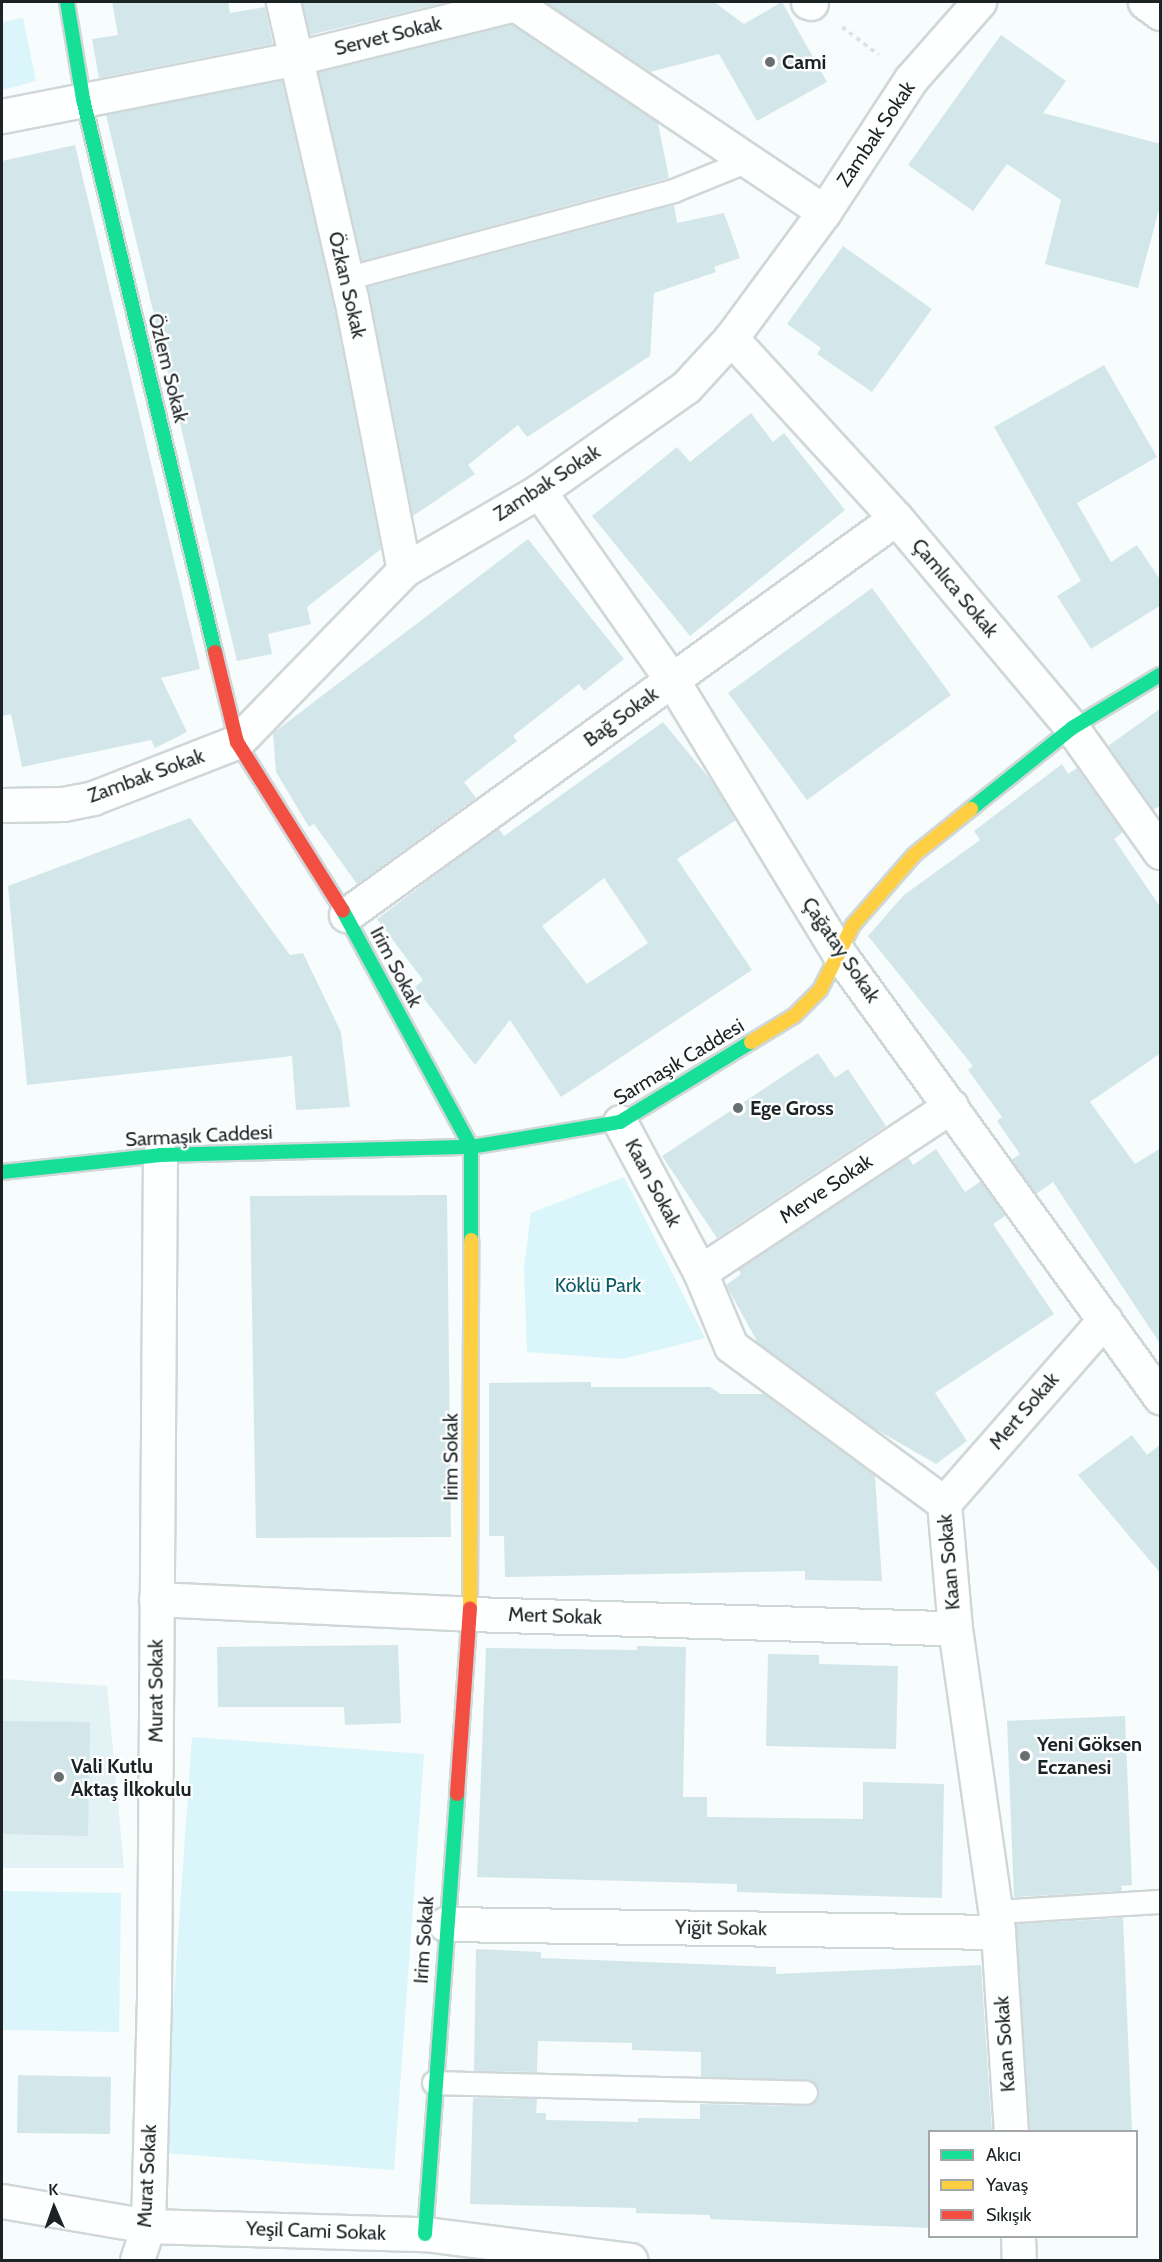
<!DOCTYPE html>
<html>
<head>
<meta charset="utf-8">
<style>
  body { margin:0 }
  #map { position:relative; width:1162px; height:2262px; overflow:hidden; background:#f7fcfd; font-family:Cabin,sans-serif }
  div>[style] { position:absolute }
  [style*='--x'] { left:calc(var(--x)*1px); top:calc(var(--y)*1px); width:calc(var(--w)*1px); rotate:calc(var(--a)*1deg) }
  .built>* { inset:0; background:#e3f2f5 }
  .green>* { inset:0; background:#daf6fb }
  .building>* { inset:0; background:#d3e7ea }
  .path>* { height:4px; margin-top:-2px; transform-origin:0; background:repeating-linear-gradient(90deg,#e1e2e4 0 4.5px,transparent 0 9px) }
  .roads { filter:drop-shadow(2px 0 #d0d7d8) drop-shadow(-2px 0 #d0d7d8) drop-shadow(0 2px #d0d7d8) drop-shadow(0 -2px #d0d7d8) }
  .lane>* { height:22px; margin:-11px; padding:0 11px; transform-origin:11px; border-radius:11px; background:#feffff }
  .street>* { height:33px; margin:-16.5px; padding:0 16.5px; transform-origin:16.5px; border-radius:16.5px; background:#feffff }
  .fast>* { height:14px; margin:-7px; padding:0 7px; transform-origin:7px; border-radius:7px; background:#16e098 }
  .slow>* { height:14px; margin:-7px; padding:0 7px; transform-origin:7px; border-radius:7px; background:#ffcf43 }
  .jam>* { height:14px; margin:-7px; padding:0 7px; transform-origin:7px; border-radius:7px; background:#f24e42 }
  .dots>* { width:16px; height:16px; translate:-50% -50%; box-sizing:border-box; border:3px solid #fff; border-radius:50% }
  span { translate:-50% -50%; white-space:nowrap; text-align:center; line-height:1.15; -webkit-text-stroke:4.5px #fff; paint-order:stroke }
  .street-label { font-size:20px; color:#1b2324 }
  .poi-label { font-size:20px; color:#1b2324; font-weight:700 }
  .left { translate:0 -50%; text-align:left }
  .park-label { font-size:20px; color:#095b65 }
  .frame { position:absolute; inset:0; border:3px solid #1b2324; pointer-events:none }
  .legend { position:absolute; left:928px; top:2130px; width:210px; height:108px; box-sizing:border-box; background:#fff; border:2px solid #a4a7a7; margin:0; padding:8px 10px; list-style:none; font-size:18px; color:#1b2324 }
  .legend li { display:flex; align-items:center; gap:12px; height:30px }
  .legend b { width:30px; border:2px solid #a4a7a7 }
  .north { position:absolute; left:24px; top:2178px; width:60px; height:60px; -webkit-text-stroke:4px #fff; paint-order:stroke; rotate:358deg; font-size:16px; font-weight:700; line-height:24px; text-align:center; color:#1b2324 }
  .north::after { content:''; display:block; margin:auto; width:21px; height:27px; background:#1b2324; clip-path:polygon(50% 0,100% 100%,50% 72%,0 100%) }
</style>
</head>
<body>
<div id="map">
  <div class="built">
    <div style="clip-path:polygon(2px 1679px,107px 1686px,124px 1868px,2px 1868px)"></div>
  </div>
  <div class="green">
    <div style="clip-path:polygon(23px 18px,36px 81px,2px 90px,2px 22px)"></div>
    <div style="clip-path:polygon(624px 1177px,705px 1338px,622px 1359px,527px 1352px,524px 1266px,531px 1213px)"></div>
    <div style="clip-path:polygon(192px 1737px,424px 1754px,394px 2170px,163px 2153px)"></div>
    <div style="clip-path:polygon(2px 1891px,121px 1893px,119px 2032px,2px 2030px)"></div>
  </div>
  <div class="building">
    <div style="clip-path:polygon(112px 2px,228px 2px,230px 13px,265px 7px,273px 44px,99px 78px,92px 39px,118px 35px)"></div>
    <div style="clip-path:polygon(302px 2px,447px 2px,310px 35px)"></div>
    <div style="clip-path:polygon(545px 2px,714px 2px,744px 24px,782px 2px,827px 82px,757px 121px,719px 54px,650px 72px)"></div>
    <div style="clip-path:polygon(511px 24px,658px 123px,669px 178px,362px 261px,318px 72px)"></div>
    <div style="clip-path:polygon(1001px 35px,1066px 81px,1043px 113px,1161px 144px,1161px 202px,1138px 288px,1045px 264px,1061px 200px,1007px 164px,973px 211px,908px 165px)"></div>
    <div style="clip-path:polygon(282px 80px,333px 302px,381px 549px,307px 607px,311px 624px,268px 634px,272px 654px,237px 661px,106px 115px)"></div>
    <div style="clip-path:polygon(75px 145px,200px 669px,161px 678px,187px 732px,155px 748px,151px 740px,22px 767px,11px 714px,2px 716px,2px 161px)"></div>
    <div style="clip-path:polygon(674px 205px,677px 223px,724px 213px,740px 258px,714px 267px,716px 272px,654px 293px,650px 356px,527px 437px,518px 425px,468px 465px,475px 474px,413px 516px,368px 287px)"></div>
    <div style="clip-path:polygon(843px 246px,932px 309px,872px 392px,817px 354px,821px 348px,787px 324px)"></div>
    <div style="clip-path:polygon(1104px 365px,1157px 457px,1077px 503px,1111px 562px,1137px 545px,1161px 581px,1161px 605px,1091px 649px,1057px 596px,1081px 581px,994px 427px)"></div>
    <div style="clip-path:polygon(751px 413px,773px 442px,784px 433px,845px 510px,690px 636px,592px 516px,677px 447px,690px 462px)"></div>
    <div style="clip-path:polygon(528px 539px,624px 659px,584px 691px,579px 684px,513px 736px,517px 741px,464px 782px,476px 798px,357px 884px,314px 824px,309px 827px,276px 772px,273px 733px)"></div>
    <div style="clip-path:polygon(872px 588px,951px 695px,807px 800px,728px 693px)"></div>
    <div style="clip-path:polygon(1161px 708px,1161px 805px,1153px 810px,1108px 746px)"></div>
    <div style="clip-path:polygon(evenodd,663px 722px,711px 780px,736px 820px,677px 859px,752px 970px,561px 1097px,510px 1020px,475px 1065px,415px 987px,423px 980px,377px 919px,498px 828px,504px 836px,663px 722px,604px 878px,648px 943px,587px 984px,542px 926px,604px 878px)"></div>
    <div style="clip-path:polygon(1062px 764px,1068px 774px,1077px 768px,1123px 832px,1114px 839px,1161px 908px,1161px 1053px,1090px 1102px,1135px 1164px,1161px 1148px,1161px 1345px,1053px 1182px,1036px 1194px,1011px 1160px,1020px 1154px,997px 1121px,1002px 1117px,968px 1070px,973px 1066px,868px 936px,904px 895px,980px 840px,974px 831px)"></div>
    <div style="clip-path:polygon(190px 818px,290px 955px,303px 953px,341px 1032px,350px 1107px,296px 1110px,292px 1056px,27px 1085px,8px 886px)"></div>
    <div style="clip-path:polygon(818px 1053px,835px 1078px,848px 1069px,886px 1126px,717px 1238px,662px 1156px)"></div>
    <div style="clip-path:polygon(936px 1149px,965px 1192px,981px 1181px,1005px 1216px,993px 1224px,1054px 1314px,935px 1393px,967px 1441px,936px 1464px,872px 1427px,758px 1343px,726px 1285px,741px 1274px,738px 1269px,908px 1157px,913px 1165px)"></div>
    <div style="clip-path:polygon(447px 1195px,451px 1537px,256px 1538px,250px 1196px)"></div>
    <div style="clip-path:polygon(591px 1382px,591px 1387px,710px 1387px,721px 1394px,764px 1394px,875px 1476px,882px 1581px,805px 1580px,805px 1571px,505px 1577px,504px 1536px,489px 1536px,489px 1383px)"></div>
    <div style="clip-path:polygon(1132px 1435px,1147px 1455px,1161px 1444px,1161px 1574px,1078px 1475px)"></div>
    <div style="clip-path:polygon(398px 1645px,401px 1723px,345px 1725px,344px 1707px,218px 1707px,217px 1647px)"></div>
    <div style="clip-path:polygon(637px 1646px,686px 1647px,683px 1797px,707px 1797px,707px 1817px,863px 1819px,863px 1782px,944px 1784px,942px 1898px,737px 1892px,737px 1884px,477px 1877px,486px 1648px,637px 1650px)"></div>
    <div style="clip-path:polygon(768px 1654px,819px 1655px,819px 1664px,898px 1666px,896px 1749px,766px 1746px)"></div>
    <div style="clip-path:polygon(1125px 1716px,1132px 1885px,1121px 1886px,1122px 1891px,1014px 1897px,1007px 1721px)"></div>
    <div style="clip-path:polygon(2px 1721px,90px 1722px,88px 1836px,2px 1834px)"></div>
    <div style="clip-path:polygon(1123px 1918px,1132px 2132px,1030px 2132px,1016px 1924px)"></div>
    <div style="clip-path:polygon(476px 1949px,541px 1952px,541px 1958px,776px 1967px,776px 1974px,981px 1965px,992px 2132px,930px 2132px,930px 2228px,710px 2219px,710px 2215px,636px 2213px,636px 2208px,470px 2204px,473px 2098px,537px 2099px,536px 2113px,546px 2113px,546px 2120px,638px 2122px,638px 2118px,700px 2119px,700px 2104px,806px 2106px,817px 2101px,819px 2093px,806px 2080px,701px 2077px,701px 2052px,632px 2050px,632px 2043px,538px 2041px,537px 2072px,474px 2071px)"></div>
    <div style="clip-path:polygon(18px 2075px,111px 2077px,110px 2134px,17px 2133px)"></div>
  </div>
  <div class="path">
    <div style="--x:842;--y:27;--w:46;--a:37.1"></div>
  </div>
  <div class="roads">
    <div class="lane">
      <div style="--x:346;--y:279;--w:340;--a:-15"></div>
      <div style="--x:674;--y:191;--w:80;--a:-22.1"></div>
      <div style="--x:996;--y:1912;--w:164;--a:-3.5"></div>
      <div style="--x:434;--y:2083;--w:372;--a:1.5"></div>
    </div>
    <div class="street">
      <div style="--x:283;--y:2;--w:304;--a:77.1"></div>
      <div style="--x:351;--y:298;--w:277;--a:79"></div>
      <div style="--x:808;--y:2;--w:3;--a:18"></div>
      <div style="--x:1145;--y:2;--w:19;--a:36"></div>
      <div style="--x:2;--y:116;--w:297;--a:-11.1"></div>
      <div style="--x:293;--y:59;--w:229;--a:-13.9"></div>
      <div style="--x:515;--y:4;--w:372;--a:33.9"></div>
      <div style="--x:731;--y:338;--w:244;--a:47.5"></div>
      <div style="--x:896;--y:518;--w:274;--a:50"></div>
      <div style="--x:1072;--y:728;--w:152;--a:54.6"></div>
      <div style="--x:539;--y:491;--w:231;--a:54.9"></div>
      <div style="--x:672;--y:680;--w:322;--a:58.6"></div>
      <div style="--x:840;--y:955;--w:546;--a:54.1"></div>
      <div style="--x:2;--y:805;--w:61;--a:-0.9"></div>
      <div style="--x:63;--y:804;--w:31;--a:-11"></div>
      <div style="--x:93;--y:798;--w:155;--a:-21.3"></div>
      <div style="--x:237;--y:742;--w:240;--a:-45.8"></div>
      <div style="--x:404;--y:570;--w:156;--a:-30.3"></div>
      <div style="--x:539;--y:491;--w:180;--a:-35.3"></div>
      <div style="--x:686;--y:387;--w:67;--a:-47.4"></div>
      <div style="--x:731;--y:338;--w:157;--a:-53.6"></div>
      <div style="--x:824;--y:212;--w:159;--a:-56.8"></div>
      <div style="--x:911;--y:79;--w:103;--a:-48.6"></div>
      <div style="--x:346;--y:915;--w:678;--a:-35.82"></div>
      <div style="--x:620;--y:1122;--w:170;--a:61.9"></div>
      <div style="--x:700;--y:1272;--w:80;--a:67.3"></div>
      <div style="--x:731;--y:1346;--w:265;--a:36.4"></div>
      <div style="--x:944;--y:1503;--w:125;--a:85"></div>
      <div style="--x:955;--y:1628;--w:307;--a:81.9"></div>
      <div style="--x:998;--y:1932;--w:200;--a:86.3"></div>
      <div style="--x:700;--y:1272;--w:301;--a:-33.5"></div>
      <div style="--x:944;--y:1503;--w:244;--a:-48.8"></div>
      <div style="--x:156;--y:1599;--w:314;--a:2.7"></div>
      <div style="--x:470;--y:1614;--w:485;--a:1.7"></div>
      <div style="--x:445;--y:1924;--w:553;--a:0.83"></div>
      <div style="--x:2;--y:2201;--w:148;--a:9.7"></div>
      <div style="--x:148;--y:2226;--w:277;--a:1.7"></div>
      <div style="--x:425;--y:2234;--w:207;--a:7.2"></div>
      <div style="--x:1018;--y:2236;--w:24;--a:88"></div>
      <div style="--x:137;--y:2260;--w:36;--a:-72"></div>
      <div style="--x:148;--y:2226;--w:234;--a:-88.5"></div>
      <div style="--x:154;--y:1992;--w:837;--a:-89.59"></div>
    </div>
    <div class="fast">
      <div style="--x:67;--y:2;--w:98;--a:80.6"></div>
      <div style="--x:83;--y:99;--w:569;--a:76.57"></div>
      <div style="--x:971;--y:809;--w:129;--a:-38.7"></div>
      <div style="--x:1072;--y:728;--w:103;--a:-31.1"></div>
      <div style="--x:343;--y:911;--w:268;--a:61.5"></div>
      <div style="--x:471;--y:1147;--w:93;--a:90"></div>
      <div style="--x:2;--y:1172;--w:159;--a:-6.1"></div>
      <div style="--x:160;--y:1155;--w:311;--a:-1.5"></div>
      <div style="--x:471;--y:1147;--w:151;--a:-9.5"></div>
      <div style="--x:620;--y:1122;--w:153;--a:-31.4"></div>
      <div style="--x:425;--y:2234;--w:441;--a:-85.8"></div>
    </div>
    <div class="slow">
      <div style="--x:751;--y:1042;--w:50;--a:-31.2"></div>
      <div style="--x:794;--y:1016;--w:37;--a:-45"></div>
      <div style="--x:820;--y:990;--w:73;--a:-63.1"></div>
      <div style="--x:853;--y:925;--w:94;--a:-48.9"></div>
      <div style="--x:915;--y:854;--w:72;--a:-38.8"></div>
      <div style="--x:470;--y:1608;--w:368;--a:-89.8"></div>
    </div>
    <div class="jam">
      <div style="--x:215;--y:652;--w:93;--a:76.3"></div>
      <div style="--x:237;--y:742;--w:199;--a:57.9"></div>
      <div style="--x:457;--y:1794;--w:186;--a:-86"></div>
    </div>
  </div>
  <div class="dots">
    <div style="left:770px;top:62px;background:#686f70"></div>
    <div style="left:738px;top:1108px;background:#686f70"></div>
    <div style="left:1025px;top:1756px;background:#686f70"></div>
    <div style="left:59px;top:1777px;background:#686f70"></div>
  </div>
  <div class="street-label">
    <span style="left:388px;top:36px;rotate:-14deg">Servet Sokak</span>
    <span style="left:876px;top:134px;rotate:-56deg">Zambak Sokak</span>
    <span style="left:347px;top:285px;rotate:77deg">Özkan Sokak</span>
    <span style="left:168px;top:368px;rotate:76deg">Özlem Sokak</span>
    <span style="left:547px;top:483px;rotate:-33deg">Zambak Sokak</span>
    <span style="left:955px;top:588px;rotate:50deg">Çamlıca Sokak</span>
    <span style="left:621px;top:717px;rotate:-36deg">Bağ Sokak</span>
    <span style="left:146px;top:776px;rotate:-20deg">Zambak Sokak</span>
    <span style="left:841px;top:950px;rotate:56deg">Çağatay Sokak</span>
    <span style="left:396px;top:967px;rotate:62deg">Irim Sokak</span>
    <span style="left:679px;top:1062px;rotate:-31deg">Sarmaşık Caddesi</span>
    <span style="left:199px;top:1136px;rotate:-3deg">Sarmaşık Caddesi</span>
    <span style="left:653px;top:1183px;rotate:62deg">Kaan Sokak</span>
    <span style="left:826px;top:1189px;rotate:-34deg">Merve Sokak</span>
    <span style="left:1024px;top:1411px;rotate:-49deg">Mert Sokak</span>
    <span style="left:451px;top:1457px;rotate:-90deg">Irim Sokak</span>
    <span style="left:949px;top:1562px;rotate:-95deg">Kaan Sokak</span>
    <span style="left:555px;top:1616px;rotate:2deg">Mert Sokak</span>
    <span style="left:156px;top:1691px;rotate:-90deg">Murat Sokak</span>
    <span style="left:721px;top:1928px;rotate:1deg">Yiğit Sokak</span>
    <span style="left:424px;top:1940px;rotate:-86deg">Irim Sokak</span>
    <span style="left:1005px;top:2044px;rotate:-94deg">Kaan Sokak</span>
    <span style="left:147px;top:2176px;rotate:-87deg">Murat Sokak</span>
    <span style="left:316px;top:2231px;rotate:2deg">Yeşil Cami Sokak</span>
  </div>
  <div class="poi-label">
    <span class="left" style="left:782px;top:62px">Cami</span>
    <span class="left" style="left:750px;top:1108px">Ege Gross</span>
    <span class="left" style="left:1037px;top:1756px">Yeni Göksen<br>Eczanesi</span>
    <span class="left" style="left:71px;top:1778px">Vali Kutlu<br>Aktaş İlkokulu</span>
  </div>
  <div class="park-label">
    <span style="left:598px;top:1285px">Köklü Park</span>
  </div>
  <div class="frame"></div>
  <ul class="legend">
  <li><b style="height:8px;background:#16e098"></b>Akıcı</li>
  <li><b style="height:8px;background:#ffcf43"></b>Yavaş</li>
  <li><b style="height:8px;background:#f24e42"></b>Sıkışık</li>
  </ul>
  <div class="north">K</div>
</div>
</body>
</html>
